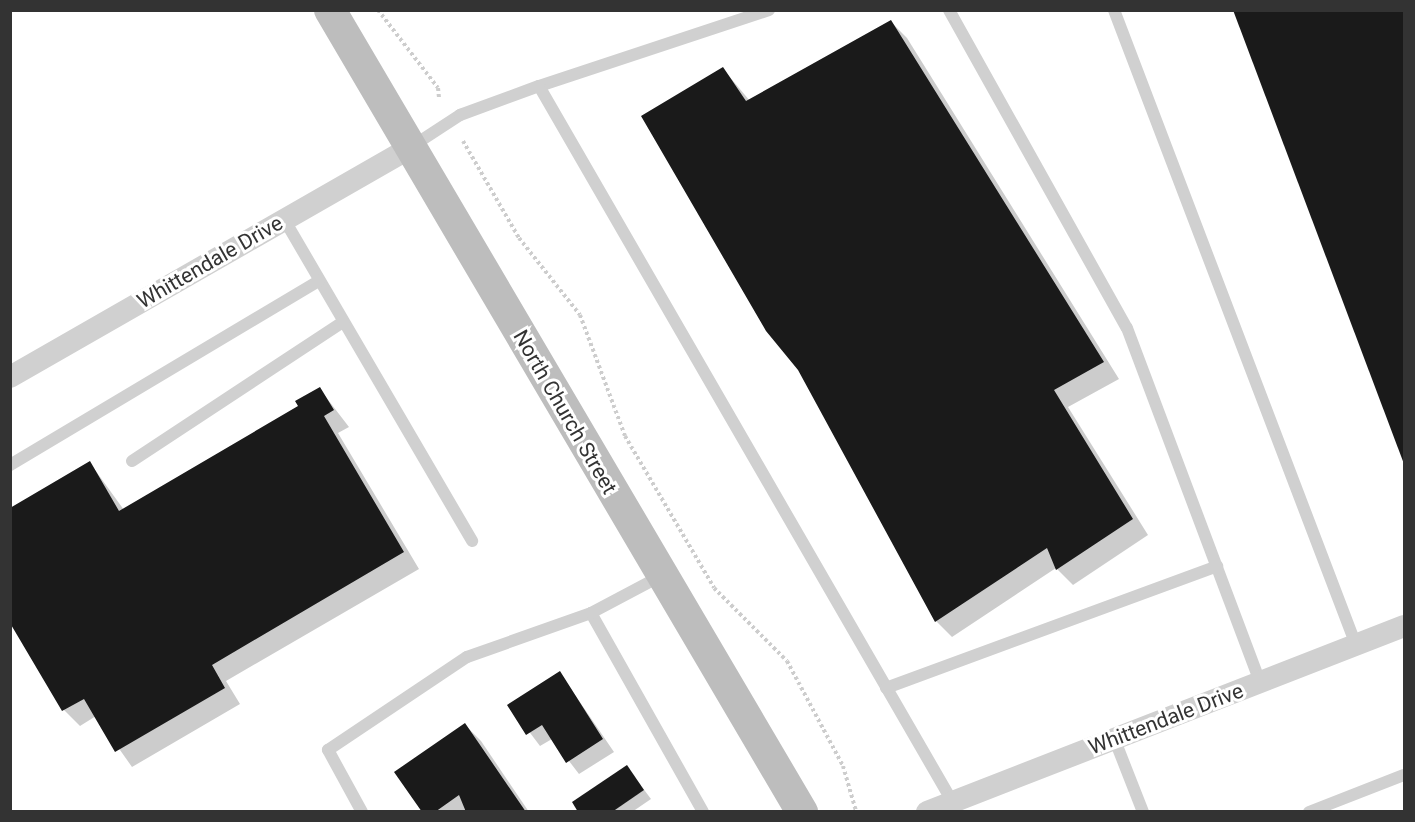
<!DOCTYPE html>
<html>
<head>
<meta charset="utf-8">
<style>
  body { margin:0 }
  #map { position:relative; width:1415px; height:822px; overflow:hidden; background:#fff; font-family:Roboto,sans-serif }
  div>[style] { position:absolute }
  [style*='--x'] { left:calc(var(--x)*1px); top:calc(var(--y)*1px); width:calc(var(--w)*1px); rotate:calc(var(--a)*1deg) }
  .shadow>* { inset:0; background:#0003 }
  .building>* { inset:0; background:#1a1a1a }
  .path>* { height:4px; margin-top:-2px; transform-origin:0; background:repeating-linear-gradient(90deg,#cdcdcd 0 3px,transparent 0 6px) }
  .lane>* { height:12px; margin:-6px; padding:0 6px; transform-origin:6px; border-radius:6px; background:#d0d0d0 }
  .street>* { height:22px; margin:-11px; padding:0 11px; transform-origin:11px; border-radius:11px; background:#d0d0d0 }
  .secondary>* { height:32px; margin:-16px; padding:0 16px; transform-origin:16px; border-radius:16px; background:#bdbdbd }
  span { translate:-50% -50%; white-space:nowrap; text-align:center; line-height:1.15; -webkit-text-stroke:6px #fff; paint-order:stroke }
  .street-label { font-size:21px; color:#333 }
  .frame { position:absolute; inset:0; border:12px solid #333; pointer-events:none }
</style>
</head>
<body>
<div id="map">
  <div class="shadow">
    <div style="clip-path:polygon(1234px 10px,1404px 10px,1404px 461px)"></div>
    <div style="clip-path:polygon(891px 22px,907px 38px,1119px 379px,1068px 407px,1148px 535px,1073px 585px,1056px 568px,952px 637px,936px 621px,799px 370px,723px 69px,750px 101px)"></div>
    <div style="clip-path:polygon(319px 388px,349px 427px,338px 433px,419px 569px,226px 681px,240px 704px,132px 767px,96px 716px,80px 726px,64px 710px,90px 463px,124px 510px,300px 406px)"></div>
    <div style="clip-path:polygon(560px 673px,614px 752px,579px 774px,552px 739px,540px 746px,509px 705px)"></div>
    <div style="clip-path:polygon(465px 725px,481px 741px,529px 812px,423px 812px)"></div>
    <div style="clip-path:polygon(627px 767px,651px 799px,632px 812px,580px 812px)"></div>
  </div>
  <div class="building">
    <div style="clip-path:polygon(1233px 10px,1404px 10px,1404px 464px)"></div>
    <div style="clip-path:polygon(891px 20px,1104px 362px,1054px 390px,1133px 519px,1056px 570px,1047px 548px,935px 622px,798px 370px,766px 331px,641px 116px,723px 67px,746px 101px)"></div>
    <div style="clip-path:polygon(320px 387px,334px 410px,324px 416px,404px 552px,212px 665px,225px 688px,115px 752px,84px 699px,62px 711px,10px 623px,10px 508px,90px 461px,119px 511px,298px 406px,295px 401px)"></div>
    <div style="clip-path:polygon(560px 671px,603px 739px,566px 763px,542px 725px,526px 735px,507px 705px)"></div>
    <div style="clip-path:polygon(465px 723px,526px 812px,466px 812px,459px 795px,435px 812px,422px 812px,394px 772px)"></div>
    <div style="clip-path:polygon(627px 765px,644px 790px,612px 812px,578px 812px,572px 802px)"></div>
  </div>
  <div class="path">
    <div style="--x:378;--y:10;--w:98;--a:52.4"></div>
    <div style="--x:438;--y:88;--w:10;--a:84"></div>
    <div style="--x:463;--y:141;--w:112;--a:60"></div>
    <div style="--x:519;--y:238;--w:98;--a:51.6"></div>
    <div style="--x:580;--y:315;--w:129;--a:69.6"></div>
    <div style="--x:625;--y:436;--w:176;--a:59.6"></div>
    <div style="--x:714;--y:588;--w:103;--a:45"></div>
    <div style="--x:787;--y:661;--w:119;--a:61.9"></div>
    <div style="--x:843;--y:766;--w:47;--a:73.9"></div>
  </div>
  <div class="lane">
    <div style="--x:769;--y:10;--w:242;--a:161.7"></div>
    <div style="--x:539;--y:86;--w:826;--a:59.99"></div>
    <div style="--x:949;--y:10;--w:364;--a:60.8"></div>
    <div style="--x:1127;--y:328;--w:378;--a:69.4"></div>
    <div style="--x:1114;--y:10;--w:680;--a:69.14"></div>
    <div style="--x:411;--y:147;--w:59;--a:-33.1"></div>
    <div style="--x:460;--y:115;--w:84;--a:-20.2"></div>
    <div style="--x:284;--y:219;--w:373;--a:59.7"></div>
    <div style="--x:132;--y:461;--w:253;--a:-33.4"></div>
    <div style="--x:10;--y:465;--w:360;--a:-30.8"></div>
    <div style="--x:591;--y:613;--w:228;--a:60.6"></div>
    <div style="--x:886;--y:688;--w:353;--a:-20.2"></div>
    <div style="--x:1114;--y:738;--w:79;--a:68.6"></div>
    <div style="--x:362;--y:812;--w:71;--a:-118.7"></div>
    <div style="--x:328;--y:750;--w:167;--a:-33.8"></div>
    <div style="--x:467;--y:657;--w:132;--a:-19.5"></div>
    <div style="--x:591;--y:613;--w:79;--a:-27.9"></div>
    <div style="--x:1309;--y:812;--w:102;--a:-21.3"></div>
  </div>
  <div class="street">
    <div style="--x:10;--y:377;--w:462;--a:-29.8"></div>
    <div style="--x:927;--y:812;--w:512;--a:-21.3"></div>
  </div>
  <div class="secondary">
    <div style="--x:330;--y:10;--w:931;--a:59.52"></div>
  </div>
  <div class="street-label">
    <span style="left:210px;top:262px;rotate:-30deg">Whittendale Drive</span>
    <span style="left:565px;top:412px;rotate:60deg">North Church Street</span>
    <span style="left:1166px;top:719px;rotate:-21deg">Whittendale Drive</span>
  </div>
  <div class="frame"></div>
</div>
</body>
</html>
